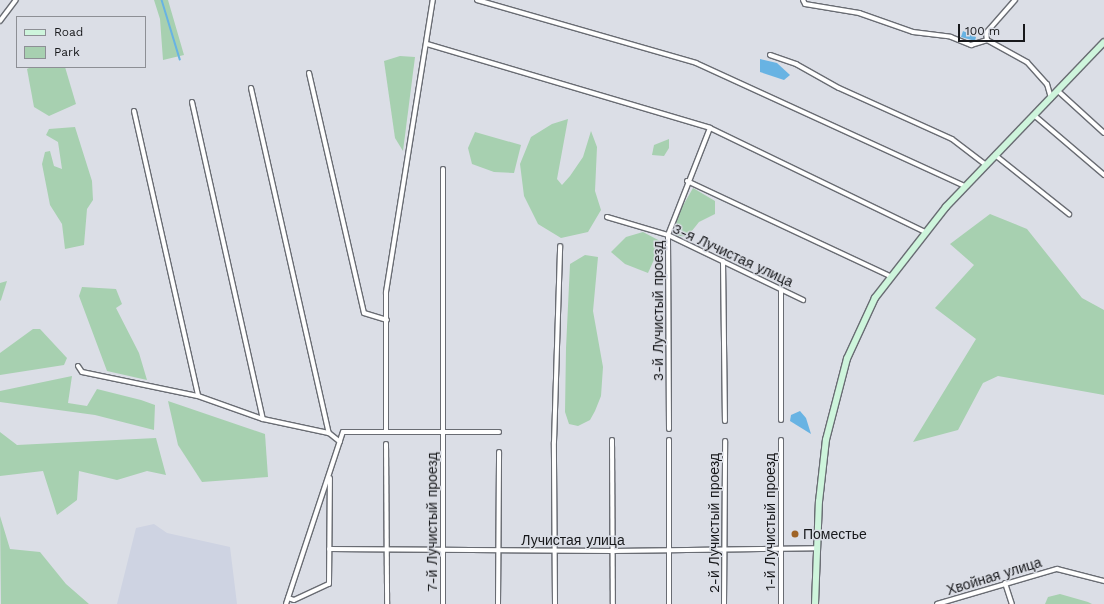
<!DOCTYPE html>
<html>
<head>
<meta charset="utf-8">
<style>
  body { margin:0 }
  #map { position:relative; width:1104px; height:604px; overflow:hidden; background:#dbdee6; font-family:"Work Sans",sans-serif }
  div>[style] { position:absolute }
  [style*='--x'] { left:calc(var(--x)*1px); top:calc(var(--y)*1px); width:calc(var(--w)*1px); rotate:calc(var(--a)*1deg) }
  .built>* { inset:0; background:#ced3e2 }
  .green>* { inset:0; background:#a7d0b0 }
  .water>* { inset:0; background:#68b3e3 }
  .stream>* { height:1.5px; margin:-0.75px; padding:0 0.75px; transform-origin:0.75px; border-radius:0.75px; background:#68b3e3 }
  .roads { filter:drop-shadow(1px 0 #696c73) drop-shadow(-1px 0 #696c73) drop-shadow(0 1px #696c73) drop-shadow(0 -1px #696c73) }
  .street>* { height:4px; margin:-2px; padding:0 2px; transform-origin:2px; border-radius:2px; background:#fff }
  .secondary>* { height:5.5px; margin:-2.75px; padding:0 2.75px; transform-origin:2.75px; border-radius:2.75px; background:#cef5dc }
  .dots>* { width:11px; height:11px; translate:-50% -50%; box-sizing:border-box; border:2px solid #dbdee6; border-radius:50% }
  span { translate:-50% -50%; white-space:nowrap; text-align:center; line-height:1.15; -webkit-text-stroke:3px #dbdee6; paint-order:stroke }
  .street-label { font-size:14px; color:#17181b }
  .poi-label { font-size:14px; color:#17181b }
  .left { translate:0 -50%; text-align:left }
  .legend { position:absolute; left:16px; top:16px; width:130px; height:52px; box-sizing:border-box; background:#dbdee6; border:1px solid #8d8f95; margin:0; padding:5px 7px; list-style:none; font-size:12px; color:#17181b }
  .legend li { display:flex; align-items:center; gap:8px; height:20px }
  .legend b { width:20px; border:1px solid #8d8f95 }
  .scale { position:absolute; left:958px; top:24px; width:67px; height:18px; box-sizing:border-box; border:2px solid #17181b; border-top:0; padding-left:5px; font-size:12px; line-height:14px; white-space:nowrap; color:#17181b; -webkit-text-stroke:3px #dbdee6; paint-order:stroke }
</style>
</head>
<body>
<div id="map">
  <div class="built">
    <div style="clip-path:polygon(154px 524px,167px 533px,230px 547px,237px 604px,117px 604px,136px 528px)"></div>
  </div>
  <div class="green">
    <div style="clip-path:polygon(154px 0,168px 0,184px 55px,163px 60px,160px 19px)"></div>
    <div style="clip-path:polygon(400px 56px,415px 57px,403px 151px,395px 138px,384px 61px)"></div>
    <div style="clip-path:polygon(31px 67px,65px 67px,76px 104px,49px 116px,34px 107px,27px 69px)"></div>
    <div style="clip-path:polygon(568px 119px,557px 179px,562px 185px,570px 176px,583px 157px,591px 131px,597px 147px,595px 191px,601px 210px,588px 232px,561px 238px,538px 224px,524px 196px,520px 164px,531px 137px,552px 124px)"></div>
    <div style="clip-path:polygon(75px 127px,92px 181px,93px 200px,87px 209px,84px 245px,65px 249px,62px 224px,50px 205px,42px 164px,45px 152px,50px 151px,54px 166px,62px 169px,58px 142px,46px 135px,49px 129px)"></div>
    <div style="clip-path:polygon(475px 132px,521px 145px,514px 173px,494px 172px,472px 164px,468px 148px)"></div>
    <div style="clip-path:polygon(669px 139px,669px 148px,664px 156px,652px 155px,654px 145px)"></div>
    <div style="clip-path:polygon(693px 188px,715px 201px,715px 214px,699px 222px,687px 237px,675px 235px,677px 216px)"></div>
    <div style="clip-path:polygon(990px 214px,1027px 229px,1082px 298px,1104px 310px,1104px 395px,998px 376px,983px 383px,958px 430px,913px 442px,976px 339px,935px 308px,974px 265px,950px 244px)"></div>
    <div style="clip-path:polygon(643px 232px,662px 242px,648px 273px,625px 264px,611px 252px,626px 237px)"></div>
    <div style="clip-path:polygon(585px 255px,598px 257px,593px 311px,603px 367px,601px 396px,595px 411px,590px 420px,578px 426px,569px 424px,565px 412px,566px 348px,570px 264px)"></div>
    <div style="clip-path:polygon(7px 281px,1px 300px,0 301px,0 283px)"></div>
    <div style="clip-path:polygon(82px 287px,116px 289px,122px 304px,116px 308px,139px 353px,147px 380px,107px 371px,79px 296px)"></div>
    <div style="clip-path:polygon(33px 329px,40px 329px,67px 358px,64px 365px,0 375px,0 353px)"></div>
    <div style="clip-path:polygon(72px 376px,68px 403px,87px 406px,97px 389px,141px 400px,155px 405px,154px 430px,95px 415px,0 402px,0 391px)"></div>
    <div style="clip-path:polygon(168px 401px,265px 434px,268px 477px,202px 482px,178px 445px)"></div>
    <div style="clip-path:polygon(0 432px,17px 445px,156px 438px,166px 475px,147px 471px,117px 480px,79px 471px,77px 500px,57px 515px,43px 471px,0 476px)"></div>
    <div style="clip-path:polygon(0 516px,10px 549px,40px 552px,66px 584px,89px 604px,1px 604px)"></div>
    <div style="clip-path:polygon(1060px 594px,1088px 602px,1092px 604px,1045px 604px,1048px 597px)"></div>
  </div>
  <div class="water">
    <div style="clip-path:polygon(963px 31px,976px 37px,975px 41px,961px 37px)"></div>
    <div style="clip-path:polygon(760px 59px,777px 63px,790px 75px,784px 80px,760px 72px)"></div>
    <div style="clip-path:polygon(800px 411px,806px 418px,811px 434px,790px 421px,791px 415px)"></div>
  </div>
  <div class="stream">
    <div style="--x:162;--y:0;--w:62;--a:73"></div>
  </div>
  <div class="roads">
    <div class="street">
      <div style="--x:477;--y:0;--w:228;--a:16"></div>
      <div style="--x:696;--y:63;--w:296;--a:24.6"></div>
      <div style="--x:803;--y:0;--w:4;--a:63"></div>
      <div style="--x:805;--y:4;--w:55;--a:9.5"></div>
      <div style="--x:859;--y:13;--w:57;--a:19.4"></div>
      <div style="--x:913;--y:32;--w:38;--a:7"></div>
      <div style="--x:951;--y:37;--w:22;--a:22"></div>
      <div style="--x:971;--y:45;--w:17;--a:-17"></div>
      <div style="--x:987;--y:40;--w:46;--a:28.8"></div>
      <div style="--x:1027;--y:62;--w:30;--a:48"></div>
      <div style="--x:1047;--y:84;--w:15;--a:74"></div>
      <div style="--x:0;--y:21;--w:26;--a:-53"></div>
      <div style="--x:987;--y:40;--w:7;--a:-98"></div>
      <div style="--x:986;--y:33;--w:44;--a:-48.7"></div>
      <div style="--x:427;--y:44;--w:295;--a:16.5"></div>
      <div style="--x:710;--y:128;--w:239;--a:25.8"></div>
      <div style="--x:770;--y:55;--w:28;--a:19"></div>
      <div style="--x:796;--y:64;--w:49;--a:29.2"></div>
      <div style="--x:839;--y:88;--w:124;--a:24.3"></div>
      <div style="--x:952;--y:139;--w:43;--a:37.4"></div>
      <div style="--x:309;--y:73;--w:246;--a:77.1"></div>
      <div style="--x:364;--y:313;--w:24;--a:17"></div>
      <div style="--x:251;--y:88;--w:354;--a:77.3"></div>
      <div style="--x:1058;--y:91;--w:62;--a:42.4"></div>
      <div style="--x:192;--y:102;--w:325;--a:77.4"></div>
      <div style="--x:134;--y:111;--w:292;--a:77.3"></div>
      <div style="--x:1035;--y:116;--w:91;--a:40.5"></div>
      <div style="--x:995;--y:155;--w:95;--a:38.6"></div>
      <div style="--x:443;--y:169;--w:435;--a:90"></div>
      <div style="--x:687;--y:181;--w:224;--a:25.1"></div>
      <div style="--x:607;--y:217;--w:64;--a:16.4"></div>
      <div style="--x:668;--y:235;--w:150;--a:25.7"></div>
      <div style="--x:723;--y:261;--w:160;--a:89.3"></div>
      <div style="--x:78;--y:366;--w:7;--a:56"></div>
      <div style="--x:82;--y:372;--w:118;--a:11.7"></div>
      <div style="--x:198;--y:396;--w:69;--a:19.5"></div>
      <div style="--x:263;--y:419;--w:67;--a:12"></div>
      <div style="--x:329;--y:433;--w:14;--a:39"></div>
      <div style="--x:781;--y:420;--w:130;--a:-90"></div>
      <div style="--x:669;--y:429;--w:194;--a:-90.3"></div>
      <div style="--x:668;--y:235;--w:115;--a:-68.6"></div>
      <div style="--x:386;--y:430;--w:138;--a:-90"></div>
      <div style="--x:386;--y:292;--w:296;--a:-80.9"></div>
      <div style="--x:612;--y:440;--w:164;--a:89.7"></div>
      <div style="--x:781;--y:440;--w:164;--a:90"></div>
      <div style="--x:386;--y:444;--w:160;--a:89.6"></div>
      <div style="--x:329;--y:549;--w:284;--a:0.4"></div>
      <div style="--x:613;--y:551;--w:204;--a:-0.8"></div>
      <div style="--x:1005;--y:583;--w:22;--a:72"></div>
      <div style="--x:288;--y:598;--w:6;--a:18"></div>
      <div style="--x:294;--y:600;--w:38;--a:-25"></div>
      <div style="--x:329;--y:584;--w:106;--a:-89.5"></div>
      <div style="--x:286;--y:604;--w:181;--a:-71.7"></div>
      <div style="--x:343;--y:432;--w:156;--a:0"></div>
      <div style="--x:498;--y:604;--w:152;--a:-89.6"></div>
      <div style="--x:555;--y:604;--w:162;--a:-90.4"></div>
      <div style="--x:554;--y:442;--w:196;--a:-88.2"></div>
      <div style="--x:669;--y:604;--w:164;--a:-90"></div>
      <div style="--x:724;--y:604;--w:163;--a:-89.6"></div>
      <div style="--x:937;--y:604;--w:125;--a:-16.3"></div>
      <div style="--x:1057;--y:569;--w:49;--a:14.3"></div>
    </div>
    <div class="secondary">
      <div style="--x:815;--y:604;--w:102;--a:-87.8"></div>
      <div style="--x:819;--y:502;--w:62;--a:-83.6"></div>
      <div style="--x:826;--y:440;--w:84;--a:-75.5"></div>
      <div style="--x:847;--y:359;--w:67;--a:-65.3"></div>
      <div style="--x:875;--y:298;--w:115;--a:-52"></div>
      <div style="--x:946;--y:207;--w:228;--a:-46.2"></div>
    </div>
  </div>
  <div class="dots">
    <div style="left:795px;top:534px;background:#9f6326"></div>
  </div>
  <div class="street-label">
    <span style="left:733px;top:255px;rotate:25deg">3-я Лучистая улица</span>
    <span style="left:658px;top:311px;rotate:-90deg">3-й Лучистый проезд</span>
    <span style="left:432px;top:522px;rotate:-90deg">7-й Лучистый проезд</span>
    <span style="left:770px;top:522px;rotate:-90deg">1-й Лучистый проезд</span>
    <span style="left:714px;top:523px;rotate:-90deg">2-й Лучистый проезд</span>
    <span style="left:573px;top:540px">Лучистая улица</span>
    <span style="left:994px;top:576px;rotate:-17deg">Хвойная улица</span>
  </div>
  <div class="poi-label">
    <span class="left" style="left:803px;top:534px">Поместье</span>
  </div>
  <ul class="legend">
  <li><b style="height:5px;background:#cef5dc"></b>Road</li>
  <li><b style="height:11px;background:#a7d0b0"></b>Park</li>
  </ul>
  <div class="scale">100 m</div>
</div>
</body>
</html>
